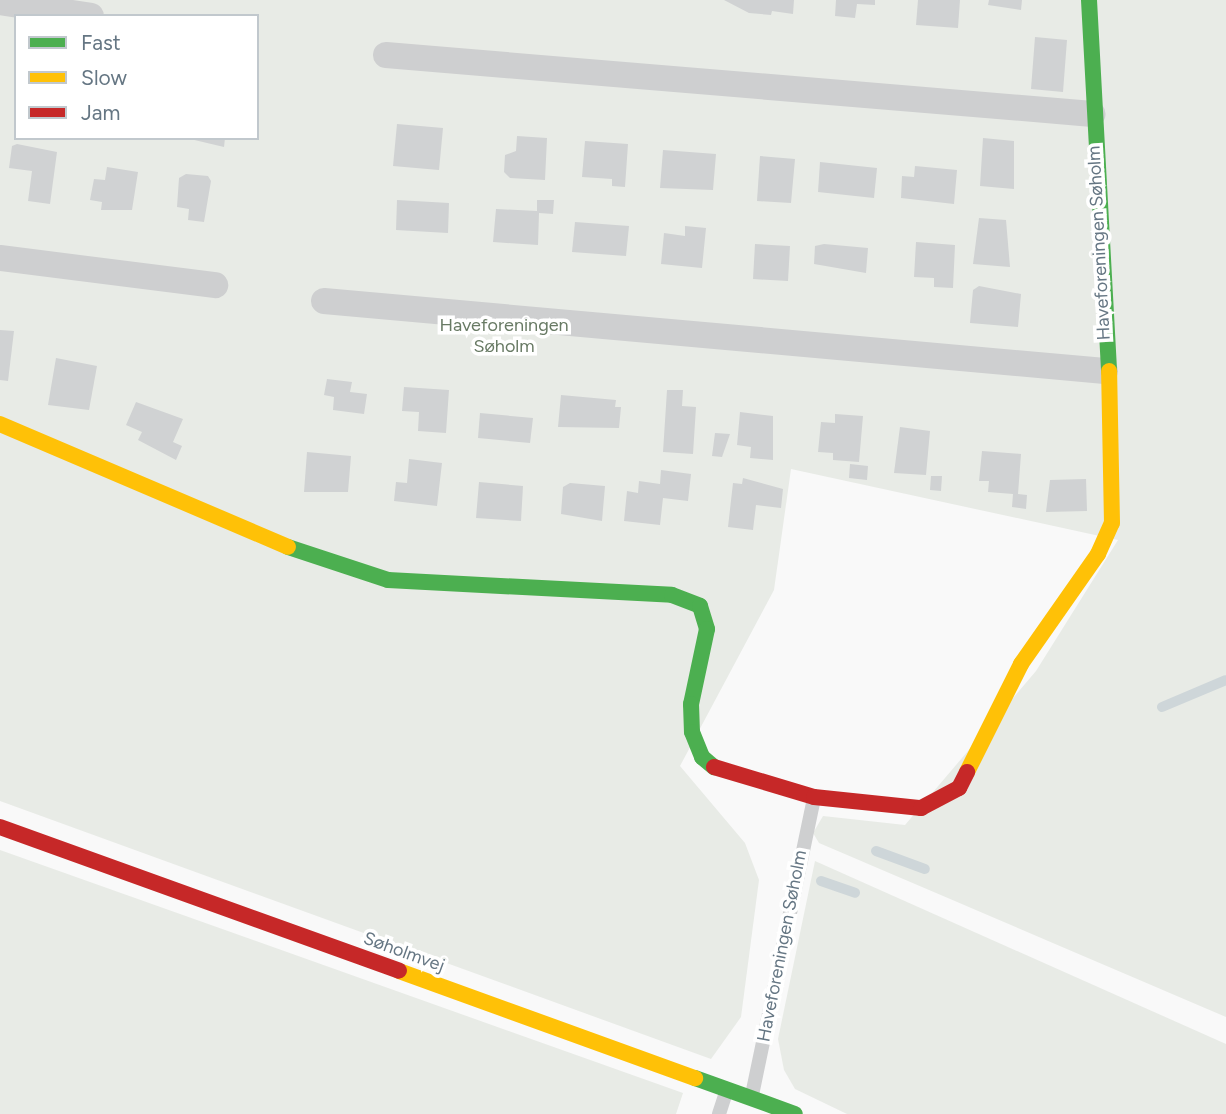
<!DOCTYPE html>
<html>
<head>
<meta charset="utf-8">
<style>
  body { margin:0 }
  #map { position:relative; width:1226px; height:1114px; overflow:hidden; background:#f9f9f9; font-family:Figtree,sans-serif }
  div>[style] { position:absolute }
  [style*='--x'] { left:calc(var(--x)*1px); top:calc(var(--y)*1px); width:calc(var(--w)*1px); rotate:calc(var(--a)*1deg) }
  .green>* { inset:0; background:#e8ebe6 }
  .stream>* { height:10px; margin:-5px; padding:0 5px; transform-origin:5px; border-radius:5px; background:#ced6d9 }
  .building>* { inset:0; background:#d0d2d3 }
  .lane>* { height:14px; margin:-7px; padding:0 7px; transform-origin:7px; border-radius:7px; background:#cecfd0 }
  .street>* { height:26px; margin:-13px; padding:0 13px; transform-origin:13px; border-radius:13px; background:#cecfd0 }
  .fast>* { height:16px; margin:-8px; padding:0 8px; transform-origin:8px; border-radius:8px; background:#4caf50 }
  .slow>* { height:16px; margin:-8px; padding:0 8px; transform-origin:8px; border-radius:8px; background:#ffc107 }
  .jam>* { height:16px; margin:-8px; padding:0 8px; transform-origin:8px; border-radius:8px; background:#c62828 }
  span { translate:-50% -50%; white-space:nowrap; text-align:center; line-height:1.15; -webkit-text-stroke:7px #fff; paint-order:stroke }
  .street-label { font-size:18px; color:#657683 }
  .park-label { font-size:18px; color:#687a64 }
  .legend { position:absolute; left:14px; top:14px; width:245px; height:126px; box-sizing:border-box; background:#fff; border:2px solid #c1c8cd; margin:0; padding:9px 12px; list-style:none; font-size:21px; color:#657683 }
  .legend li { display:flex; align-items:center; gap:14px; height:35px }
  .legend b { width:35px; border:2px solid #c1c8cd }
</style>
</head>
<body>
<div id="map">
  <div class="green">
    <div style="clip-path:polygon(evenodd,0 0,1226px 0,1226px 1017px,819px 843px,813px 833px,823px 816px,905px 825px,1036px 671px,1118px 540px,791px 469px,774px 590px,680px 766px,745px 843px,759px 880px,741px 1017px,711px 1059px,0 801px,0 0,16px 16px,257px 16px,257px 138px,16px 138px,16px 16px)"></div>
    <div style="clip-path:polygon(0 850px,683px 1093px,676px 1114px,0 1114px)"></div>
    <div style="clip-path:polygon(815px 861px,1226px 1044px,1226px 1114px,847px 1114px,795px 1089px,784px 1070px,778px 1039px)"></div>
  </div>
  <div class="stream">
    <div style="--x:1162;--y:707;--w:69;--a:-22.9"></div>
    <div style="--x:876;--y:851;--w:52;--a:20.2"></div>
    <div style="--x:821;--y:881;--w:36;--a:19"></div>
  </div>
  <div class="building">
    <div style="clip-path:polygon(724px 0,794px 0,793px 14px,772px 11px,771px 15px,749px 13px)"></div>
    <div style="clip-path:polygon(836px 0,875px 0,875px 5px,857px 4px,855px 18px,835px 16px)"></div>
    <div style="clip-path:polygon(918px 0,960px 0,958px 28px,916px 25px)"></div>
    <div style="clip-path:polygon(989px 0,1022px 0,1021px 10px,988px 5px)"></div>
    <div style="clip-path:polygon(1035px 37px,1067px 40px,1063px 92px,1031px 89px)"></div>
    <div style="clip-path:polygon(397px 124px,443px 128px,439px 170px,393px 166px)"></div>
    <div style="clip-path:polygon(517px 136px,547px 138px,545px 180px,510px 178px,504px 172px,505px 155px,516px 151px)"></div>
    <div style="clip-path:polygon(186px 138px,225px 138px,224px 147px)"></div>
    <div style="clip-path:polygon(983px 138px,1014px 141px,1014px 189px,980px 186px)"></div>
    <div style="clip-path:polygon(585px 141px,628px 144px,625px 187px,612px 186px,612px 179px,582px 177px)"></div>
    <div style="clip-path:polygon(17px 144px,57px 152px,50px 204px,28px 201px,32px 171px,9px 168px,12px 146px)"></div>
    <div style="clip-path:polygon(663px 150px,716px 154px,713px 190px,660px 188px)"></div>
    <div style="clip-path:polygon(760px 156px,795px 159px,791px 203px,757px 201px)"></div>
    <div style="clip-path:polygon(820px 162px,877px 168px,874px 198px,818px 192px)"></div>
    <div style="clip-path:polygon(915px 166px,957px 170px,954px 204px,901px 198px,902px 176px,914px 177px)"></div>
    <div style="clip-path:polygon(107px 167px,138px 172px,132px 210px,101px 210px,102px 202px,90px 200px,94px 179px,105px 180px)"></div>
    <div style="clip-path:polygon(186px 174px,208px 176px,211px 181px,204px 222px,188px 220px,189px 209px,177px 207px,179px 178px)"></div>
    <div style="clip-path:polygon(397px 200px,449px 203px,448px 233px,396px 230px)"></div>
    <div style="clip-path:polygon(537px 200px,554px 200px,553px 214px,539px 213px,538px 245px,493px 242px,496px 209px,537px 211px)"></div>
    <div style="clip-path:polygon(979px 218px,1006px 220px,1010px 267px,973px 264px)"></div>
    <div style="clip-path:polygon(575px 222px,629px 226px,626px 256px,572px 252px)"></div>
    <div style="clip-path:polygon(685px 226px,706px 228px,702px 268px,661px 264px,664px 233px,685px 236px)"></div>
    <div style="clip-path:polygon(916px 242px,955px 245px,953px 288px,934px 287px,934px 278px,914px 277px)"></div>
    <div style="clip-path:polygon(755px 244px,790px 246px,788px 281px,753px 279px)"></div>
    <div style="clip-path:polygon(824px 244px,868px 248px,866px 273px,814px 264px,815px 246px)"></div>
    <div style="clip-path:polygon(979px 286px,1021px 294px,1018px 327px,970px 323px,973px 290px)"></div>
    <div style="clip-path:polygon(0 330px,14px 331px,8px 381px,0 380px)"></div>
    <div style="clip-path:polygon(56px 358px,97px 366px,89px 410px,48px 405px)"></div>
    <div style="clip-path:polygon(327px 379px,352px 382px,350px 392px,367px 394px,364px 414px,333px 410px,334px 397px,324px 395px)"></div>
    <div style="clip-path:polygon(404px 387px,449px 390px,446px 433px,418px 431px,419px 412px,402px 411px)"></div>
    <div style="clip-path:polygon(667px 390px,683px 390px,682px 406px,696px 407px,693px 454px,663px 452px)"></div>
    <div style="clip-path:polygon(561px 395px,616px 400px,615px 407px,621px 407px,619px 428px,558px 427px)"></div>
    <div style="clip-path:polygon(136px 402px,183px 419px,173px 442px,182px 446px,176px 460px,138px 440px,142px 432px,126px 425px)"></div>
    <div style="clip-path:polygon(740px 412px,773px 416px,773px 460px,750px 458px,751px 447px,737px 445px)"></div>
    <div style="clip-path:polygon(480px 413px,533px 418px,530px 443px,478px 438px)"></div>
    <div style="clip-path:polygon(835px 414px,863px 416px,859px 462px,833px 460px,833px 453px,818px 452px,821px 422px,835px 423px)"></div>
    <div style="clip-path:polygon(900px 427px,930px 431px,926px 475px,894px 473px)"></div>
    <div style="clip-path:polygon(715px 433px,730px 434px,722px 457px,712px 456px)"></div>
    <div style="clip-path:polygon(982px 451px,1021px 454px,1018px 494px,1027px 495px,1026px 509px,1012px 507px,1013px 494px,988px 492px,989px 481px,979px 481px)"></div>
    <div style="clip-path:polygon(307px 452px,351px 456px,348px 492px,304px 492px)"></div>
    <div style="clip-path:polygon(409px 459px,442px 463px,437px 506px,394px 501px,396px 482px,407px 483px)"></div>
    <div style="clip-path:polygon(850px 464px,868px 466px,867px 480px,849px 478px)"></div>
    <div style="clip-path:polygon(661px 470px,691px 474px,688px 501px,663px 498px,660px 525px,624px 521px,627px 491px,638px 493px,639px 481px,660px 484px)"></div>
    <div style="clip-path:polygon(931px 476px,942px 476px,941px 491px,930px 490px)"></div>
    <div style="clip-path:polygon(743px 478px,783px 489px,781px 508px,756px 505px,753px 530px,728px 527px,733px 483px,742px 484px)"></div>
    <div style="clip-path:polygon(1086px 479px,1087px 511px,1046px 512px,1050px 480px)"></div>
    <div style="clip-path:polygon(479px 482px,523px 486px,521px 521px,476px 518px)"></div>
    <div style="clip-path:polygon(570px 483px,605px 486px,602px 521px,561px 514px,563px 487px)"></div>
  </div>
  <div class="lane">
    <div style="--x:752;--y:1095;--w:302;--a:-78.2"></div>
    <div style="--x:719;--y:1114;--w:23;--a:-72"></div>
  </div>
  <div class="street">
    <div style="--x:0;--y:2;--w:92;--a:8.7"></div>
    <div style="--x:386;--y:55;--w:709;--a:4.77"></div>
    <div style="--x:0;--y:258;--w:217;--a:7.2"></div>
    <div style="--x:324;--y:301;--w:784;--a:5.12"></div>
  </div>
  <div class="fast">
    <div style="--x:1089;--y:0;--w:372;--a:86.9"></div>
    <div style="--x:288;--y:547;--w:105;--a:18.3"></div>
    <div style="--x:388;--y:580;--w:284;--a:3"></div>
    <div style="--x:672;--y:595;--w:30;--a:21"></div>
    <div style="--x:700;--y:606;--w:24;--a:73"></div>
    <div style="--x:707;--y:629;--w:77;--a:102"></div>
    <div style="--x:691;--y:704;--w:28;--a:88"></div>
    <div style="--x:692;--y:732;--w:27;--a:68"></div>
    <div style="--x:702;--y:757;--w:16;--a:40"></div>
    <div style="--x:695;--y:1078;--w:106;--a:19.8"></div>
  </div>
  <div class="slow">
    <div style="--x:0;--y:424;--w:313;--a:23.1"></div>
    <div style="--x:967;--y:772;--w:121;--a:-63.4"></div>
    <div style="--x:1021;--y:664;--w:134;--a:-55"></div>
    <div style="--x:1098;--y:554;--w:34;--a:-66"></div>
    <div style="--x:1112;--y:523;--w:152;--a:-91.1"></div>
    <div style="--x:399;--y:971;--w:315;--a:19.9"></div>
  </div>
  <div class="jam">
    <div style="--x:714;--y:767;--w:104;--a:16.7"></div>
    <div style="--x:814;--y:797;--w:108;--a:5.9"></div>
    <div style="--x:921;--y:808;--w:43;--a:-27.8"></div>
    <div style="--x:959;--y:788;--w:18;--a:-63"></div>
    <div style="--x:0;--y:827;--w:424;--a:19.8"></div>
  </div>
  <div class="street-label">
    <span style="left:1099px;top:243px;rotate:-93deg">Haveforeningen Søholm</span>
    <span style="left:782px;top:946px;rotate:-79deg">Haveforeningen Søholm</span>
    <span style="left:404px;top:952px;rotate:20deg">Søholmvej</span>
  </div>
  <div class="park-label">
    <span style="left:504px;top:336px">Haveforeningen<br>Søholm</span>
  </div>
  <ul class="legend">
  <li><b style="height:9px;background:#4caf50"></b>Fast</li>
  <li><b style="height:9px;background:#ffc107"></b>Slow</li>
  <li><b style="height:9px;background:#c62828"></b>Jam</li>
  </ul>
</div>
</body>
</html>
